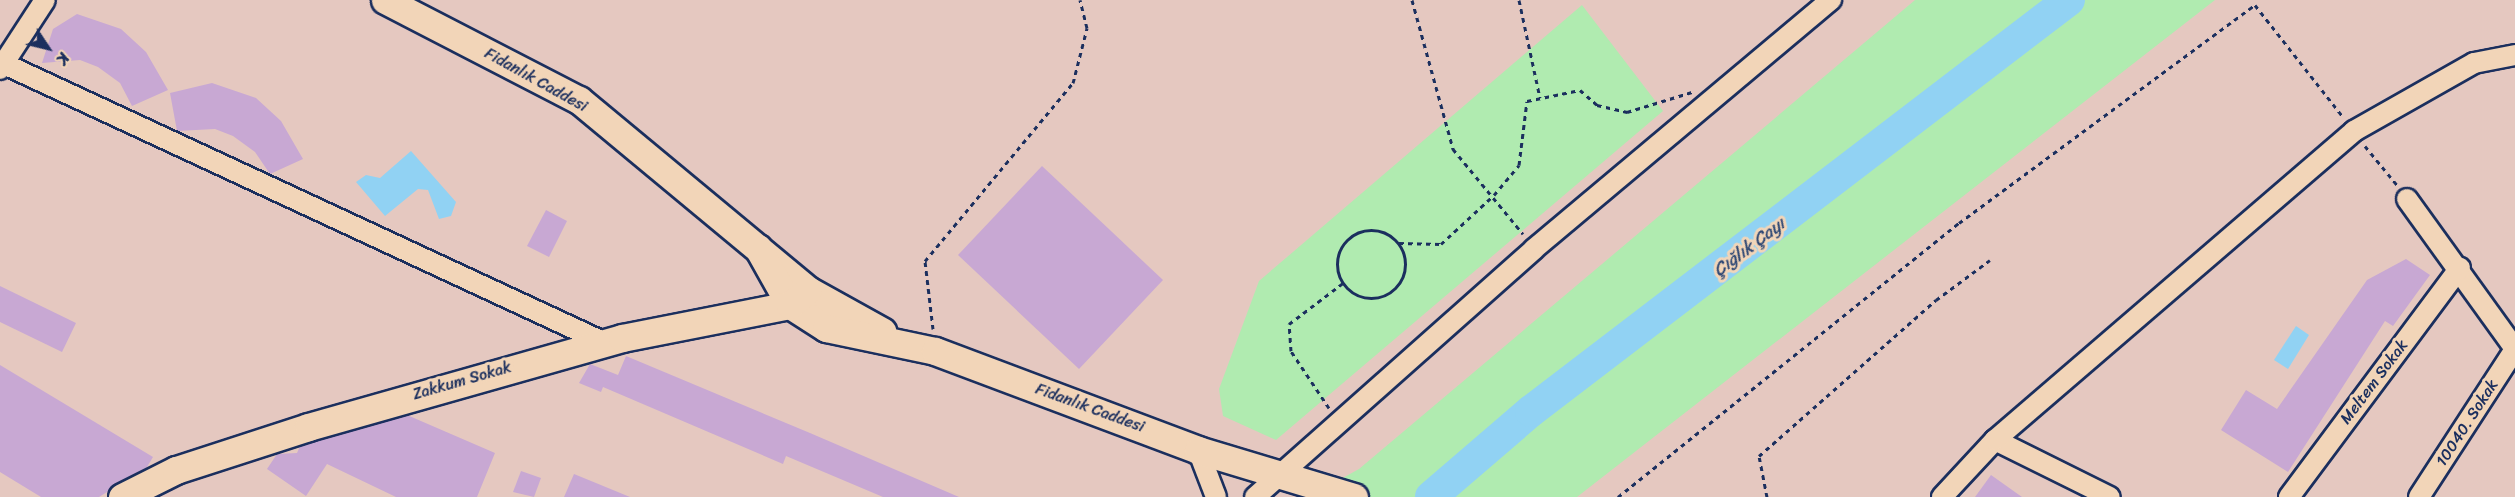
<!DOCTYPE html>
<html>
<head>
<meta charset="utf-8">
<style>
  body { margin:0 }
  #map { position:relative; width:2515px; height:497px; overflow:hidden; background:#e5c8c0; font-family:Sriracha,sans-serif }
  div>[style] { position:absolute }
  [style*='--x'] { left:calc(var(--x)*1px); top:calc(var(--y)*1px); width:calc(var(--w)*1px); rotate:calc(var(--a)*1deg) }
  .green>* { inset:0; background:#b0ebb0 }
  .water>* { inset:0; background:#91d2f3 }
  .river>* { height:32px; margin:-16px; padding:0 16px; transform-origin:16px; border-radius:16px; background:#91d2f3 }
  .building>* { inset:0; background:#c8a8d3 }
  .path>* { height:3px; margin-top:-1.5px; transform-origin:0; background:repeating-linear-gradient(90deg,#1b2f5e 0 4.5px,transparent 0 9px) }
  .path>.ring { margin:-1.5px; padding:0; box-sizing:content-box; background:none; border:3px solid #1b2f5e; border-radius:50% }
  .roads { filter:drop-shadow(2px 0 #1b2f5e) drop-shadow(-2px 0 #1b2f5e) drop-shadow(0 2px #1b2f5e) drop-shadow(0 -2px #1b2f5e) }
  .street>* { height:20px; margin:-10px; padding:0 10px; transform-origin:10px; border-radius:10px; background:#f2d5b8 }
  .secondary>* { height:27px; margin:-13.5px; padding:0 13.5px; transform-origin:13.5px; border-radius:13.5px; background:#f2d5b8 }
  span { translate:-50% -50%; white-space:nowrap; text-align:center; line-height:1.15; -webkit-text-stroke:6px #f2d5b8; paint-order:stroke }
  .street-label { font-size:16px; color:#1b2f5e }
  .water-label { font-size:18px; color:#2d4774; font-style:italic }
  .north { position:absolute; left:18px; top:18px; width:60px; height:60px; -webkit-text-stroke:4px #f2d5b8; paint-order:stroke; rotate:125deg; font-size:16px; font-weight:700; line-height:24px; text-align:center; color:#1b2f5e }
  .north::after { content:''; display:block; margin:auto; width:21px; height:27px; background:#1b2f5e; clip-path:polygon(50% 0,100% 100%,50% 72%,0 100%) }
</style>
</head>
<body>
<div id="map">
  <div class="green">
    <div style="clip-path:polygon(1915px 0,2215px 0,1577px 497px,1308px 497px,1359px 469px)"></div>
    <div style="clip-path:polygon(1582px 5px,1663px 111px,1276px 440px,1223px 416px,1219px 389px,1259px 281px)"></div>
  </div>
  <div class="water">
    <div style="clip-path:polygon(411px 151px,456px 202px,451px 216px,439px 219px,428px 190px,418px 189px,385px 216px,356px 182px,366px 175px,380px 178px)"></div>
    <div style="clip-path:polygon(2296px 326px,2309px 335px,2288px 369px,2274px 360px)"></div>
  </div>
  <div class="river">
    <div style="--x:1431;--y:497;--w:132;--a:-40.7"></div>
    <div style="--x:1531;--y:411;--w:677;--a:-37.38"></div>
  </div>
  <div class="building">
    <div style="clip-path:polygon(77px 14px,121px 29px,146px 52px,168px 90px,132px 106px,120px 83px,98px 67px,80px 60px,42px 63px,53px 29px)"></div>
    <div style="clip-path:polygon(212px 83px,256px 98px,281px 121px,303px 159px,270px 174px,255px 152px,233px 136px,215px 129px,177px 131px,170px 93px)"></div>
    <div style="clip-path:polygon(1042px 166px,1163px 280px,1079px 369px,958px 255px)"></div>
    <div style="clip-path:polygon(546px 210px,567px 221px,549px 257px,527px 246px)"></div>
    <div style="clip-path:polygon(2406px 259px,2430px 275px,2393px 326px,2385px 321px,2288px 472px,2221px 430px,2246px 390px,2277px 409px,2367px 280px)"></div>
    <div style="clip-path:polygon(0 286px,76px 323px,62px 352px,0 322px)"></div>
    <div style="clip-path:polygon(626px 356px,810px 433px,959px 497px,883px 497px,786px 456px,783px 464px,603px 387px,601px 392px,579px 383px,590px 364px,618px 375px)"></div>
    <div style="clip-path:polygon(0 365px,153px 457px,147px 467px,99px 497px,41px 497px,0 472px)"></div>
    <div style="clip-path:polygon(407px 415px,495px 453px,477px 497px,396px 497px,327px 464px,306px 496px,267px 469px,277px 454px,297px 453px,300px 446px)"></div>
    <div style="clip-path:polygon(521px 471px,541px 478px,534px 497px,513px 492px)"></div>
    <div style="clip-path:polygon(574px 474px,630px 497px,564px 497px)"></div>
    <div style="clip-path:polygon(1991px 475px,2022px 497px,1975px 497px)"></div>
  </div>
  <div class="path">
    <div style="--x:1412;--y:0;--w:155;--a:74.6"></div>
    <div style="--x:1453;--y:149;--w:110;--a:50.5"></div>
    <div style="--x:1519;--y:0;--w:100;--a:77.9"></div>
    <div style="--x:2365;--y:146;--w:50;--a:50.6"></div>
    <div class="ring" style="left:1337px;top:230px;width:65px;height:65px"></div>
    <div style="--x:1399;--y:243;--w:42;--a:1.4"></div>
    <div style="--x:1441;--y:244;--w:72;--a:-42.8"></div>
    <div style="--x:1494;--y:195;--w:39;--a:-50"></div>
    <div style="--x:1519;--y:165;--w:64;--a:-82.9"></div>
    <div style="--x:1527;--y:101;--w:54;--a:-11.7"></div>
    <div style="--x:1580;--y:90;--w:23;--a:41"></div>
    <div style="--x:1597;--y:105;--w:31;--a:13"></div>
    <div style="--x:1627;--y:112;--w:68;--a:-17.1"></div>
    <div style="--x:933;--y:329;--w:68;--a:-96.7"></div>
    <div style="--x:925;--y:261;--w:231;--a:-50.3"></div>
    <div style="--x:1073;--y:83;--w:57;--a:-75.7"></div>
    <div style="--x:1087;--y:28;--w:29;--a:-104"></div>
    <div style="--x:1329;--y:408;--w:69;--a:-123.7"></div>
    <div style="--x:1291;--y:351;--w:27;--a:-94"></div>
    <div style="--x:1289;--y:324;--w:68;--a:-37.2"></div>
    <div style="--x:1618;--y:497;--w:437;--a:-38.8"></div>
    <div style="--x:1959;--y:223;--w:368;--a:-36.4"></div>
    <div style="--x:2255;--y:5;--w:142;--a:51.8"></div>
    <div style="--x:1767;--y:497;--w:42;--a:-101"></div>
    <div style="--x:1759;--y:456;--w:236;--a:-41.4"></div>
    <div style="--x:1936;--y:300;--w:67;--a:-36.5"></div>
  </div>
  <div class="roads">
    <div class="street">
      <div style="--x:0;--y:62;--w:667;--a:24.91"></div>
      <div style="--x:0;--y:69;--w:82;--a:-56.9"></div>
      <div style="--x:2407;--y:199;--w:185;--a:54.2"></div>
      <div style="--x:1995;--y:440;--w:128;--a:26.4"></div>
      <div style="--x:1198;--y:450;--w:50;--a:69"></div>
      <div style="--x:1255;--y:497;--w:373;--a:-41.6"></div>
      <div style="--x:1534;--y:249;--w:388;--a:-40"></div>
      <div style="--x:1942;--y:497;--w:78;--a:-47.1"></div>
      <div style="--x:1995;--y:440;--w:474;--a:-40.7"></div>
      <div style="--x:2354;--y:131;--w:138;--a:-29.5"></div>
      <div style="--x:2474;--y:63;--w:42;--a:-11"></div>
      <div style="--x:2289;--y:497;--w:286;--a:-53.3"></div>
      <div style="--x:2419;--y:497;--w:176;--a:-57"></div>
    </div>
    <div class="secondary">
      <div style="--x:385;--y:0;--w:218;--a:27.3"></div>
      <div style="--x:579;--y:100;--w:298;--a:39.7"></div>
      <div style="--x:808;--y:290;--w:85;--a:29"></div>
      <div style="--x:758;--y:248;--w:65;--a:60.7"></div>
      <div style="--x:790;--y:305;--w:43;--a:32.6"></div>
      <div style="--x:826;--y:328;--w:111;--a:11.9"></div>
      <div style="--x:935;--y:351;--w:281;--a:20.6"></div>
      <div style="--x:1198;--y:450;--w:163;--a:16.8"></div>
      <div style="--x:122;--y:497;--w:60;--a:-26.6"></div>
      <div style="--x:176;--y:470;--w:139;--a:-18"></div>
      <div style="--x:308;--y:427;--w:326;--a:-15.8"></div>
      <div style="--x:622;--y:338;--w:171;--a:-11.1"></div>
      <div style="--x:790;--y:305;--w:23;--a:-40"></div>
    </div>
  </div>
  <div class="street-label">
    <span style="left:536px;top:80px;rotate:29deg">Fidanlık Caddesi</span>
    <span style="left:462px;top:381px;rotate:-16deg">Zakkum Sokak</span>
    <span style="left:2374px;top:382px;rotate:-53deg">Meltem Sokak</span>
    <span style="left:1090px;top:408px;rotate:20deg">Fidanlık Caddesi</span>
    <span style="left:2467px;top:423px;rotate:-57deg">10040. Sokak</span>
  </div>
  <div class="water-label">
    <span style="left:1749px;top:247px;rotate:-37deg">Çığlık Çayı</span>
  </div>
  <div class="north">K</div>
</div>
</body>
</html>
